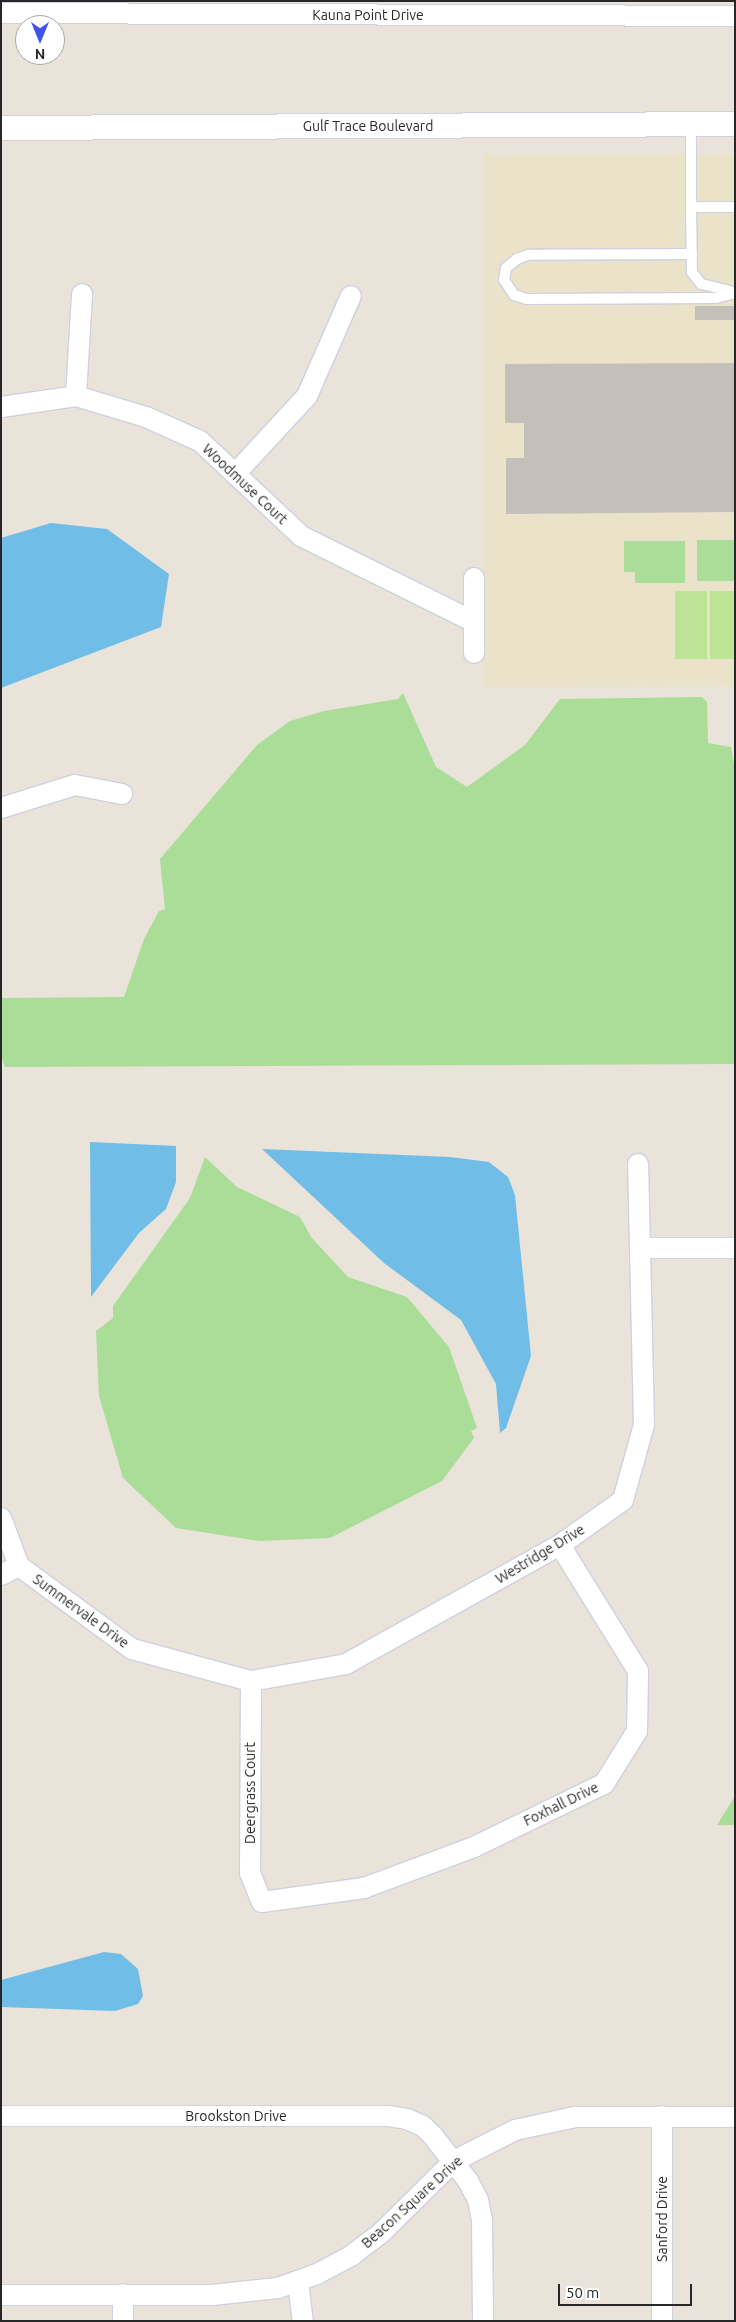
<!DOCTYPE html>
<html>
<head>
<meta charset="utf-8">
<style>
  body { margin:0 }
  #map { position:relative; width:736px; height:2322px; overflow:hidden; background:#e9e3d9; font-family:Ubuntu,sans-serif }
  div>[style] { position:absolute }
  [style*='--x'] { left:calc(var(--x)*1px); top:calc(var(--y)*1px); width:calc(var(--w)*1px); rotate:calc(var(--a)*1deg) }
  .education>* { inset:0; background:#eae2c9 }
  .green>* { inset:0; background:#aadd98 }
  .pitch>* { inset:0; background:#bce494 }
  .water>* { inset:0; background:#70bee7 }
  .building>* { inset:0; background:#c4c0b9 }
  .roads { filter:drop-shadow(1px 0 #cfd0e0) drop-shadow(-1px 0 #cfd0e0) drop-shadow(0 1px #cfd0e0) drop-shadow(0 -1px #cfd0e0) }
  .service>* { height:10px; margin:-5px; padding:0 5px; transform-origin:5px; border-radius:5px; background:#fff }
  .minor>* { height:20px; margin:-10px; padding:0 10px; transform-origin:10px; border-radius:10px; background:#fff }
  .tertiary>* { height:24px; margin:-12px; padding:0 12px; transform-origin:12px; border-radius:12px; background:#fff }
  span { translate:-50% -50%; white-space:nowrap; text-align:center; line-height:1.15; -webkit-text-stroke:4px #fff; paint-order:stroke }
  .street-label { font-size:14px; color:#272727 }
  .frame { position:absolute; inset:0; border:2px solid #272727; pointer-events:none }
  .north { position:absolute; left:15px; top:15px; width:50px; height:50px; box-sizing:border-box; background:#fff; border:1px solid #a9a9a9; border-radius:50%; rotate:180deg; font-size:14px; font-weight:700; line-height:20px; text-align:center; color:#272727 }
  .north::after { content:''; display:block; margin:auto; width:18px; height:22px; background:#4053ef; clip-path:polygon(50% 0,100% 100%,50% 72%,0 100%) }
  .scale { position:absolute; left:558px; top:2284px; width:134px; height:22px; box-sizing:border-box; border:2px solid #272727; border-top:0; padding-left:6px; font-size:15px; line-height:18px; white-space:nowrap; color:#272727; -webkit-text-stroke:4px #fff; paint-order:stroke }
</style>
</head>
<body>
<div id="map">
  <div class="education">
    <div style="clip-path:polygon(483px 154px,735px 155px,735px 686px,483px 687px)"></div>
  </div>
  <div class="green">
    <div style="clip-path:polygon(697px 540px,735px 540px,735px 581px,697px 581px)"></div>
    <div style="clip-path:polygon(624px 541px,685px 541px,685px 583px,635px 583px,635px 572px,624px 572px)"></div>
    <div style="clip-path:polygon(403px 693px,436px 767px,467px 787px,525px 745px,560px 699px,702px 697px,707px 702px,708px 743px,731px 747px,735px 770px,735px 1064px,5px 1067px,1px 1055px,1px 998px,124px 997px,144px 939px,159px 911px,165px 909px,160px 859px,257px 745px,290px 721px,324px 711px,398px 699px)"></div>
    <div style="clip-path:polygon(205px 1157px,237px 1187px,300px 1217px,311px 1237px,348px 1277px,407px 1297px,449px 1347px,477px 1428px,471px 1431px,474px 1438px,442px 1481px,330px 1538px,260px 1541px,176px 1528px,123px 1478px,99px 1396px,96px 1331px,113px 1318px,113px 1306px,190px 1198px)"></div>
    <div style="clip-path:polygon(735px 1796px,735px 1825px,717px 1825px)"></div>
  </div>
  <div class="pitch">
    <div style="clip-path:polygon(675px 591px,707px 591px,707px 659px,675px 659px)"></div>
    <div style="clip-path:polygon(710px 591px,735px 591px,735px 659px,710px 659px)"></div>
  </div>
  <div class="water">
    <div style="clip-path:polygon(51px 523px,107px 529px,169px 574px,161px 627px,1px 688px,1px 538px)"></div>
    <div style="clip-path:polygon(90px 1142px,176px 1146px,176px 1182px,166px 1209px,139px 1233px,91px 1297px)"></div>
    <div style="clip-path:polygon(262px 1149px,450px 1157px,489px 1162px,508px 1177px,515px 1195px,531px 1356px,506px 1428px,500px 1433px,496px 1384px,461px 1320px,384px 1263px)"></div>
    <div style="clip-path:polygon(104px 1952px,121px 1954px,138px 1969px,143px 1996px,138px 2004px,115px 2011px,1px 2007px,1px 1980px)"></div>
  </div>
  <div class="building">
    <div style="clip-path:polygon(695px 306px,735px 306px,735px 320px,695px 320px)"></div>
    <div style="clip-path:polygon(735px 363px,735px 512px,506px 514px,506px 458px,524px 458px,524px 423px,505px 423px,505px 364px)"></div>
  </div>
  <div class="roads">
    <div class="service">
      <div style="--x:691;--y:124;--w:83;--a:90"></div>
      <div style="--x:692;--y:254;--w:164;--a:179.7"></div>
      <div style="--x:528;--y:255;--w:12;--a:160"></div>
      <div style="--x:517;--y:259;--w:14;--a:141"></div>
      <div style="--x:506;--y:268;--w:12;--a:99"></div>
      <div style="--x:504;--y:280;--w:18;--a:56"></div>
      <div style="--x:514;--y:295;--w:13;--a:18"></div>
      <div style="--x:526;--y:299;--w:190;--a:-0.3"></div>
      <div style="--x:716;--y:298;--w:20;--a:-15"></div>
      <div style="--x:730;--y:291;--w:30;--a:-166"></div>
      <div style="--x:701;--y:284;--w:15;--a:-127"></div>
      <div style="--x:692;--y:272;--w:65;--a:-90.9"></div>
      <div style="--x:691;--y:207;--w:44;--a:0"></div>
    </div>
    <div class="minor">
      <div style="--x:1;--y:13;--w:734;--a:0.23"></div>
      <div style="--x:76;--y:396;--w:102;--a:-86.6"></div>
      <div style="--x:1;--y:407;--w:76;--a:-8.3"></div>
      <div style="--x:76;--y:396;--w:73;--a:16.7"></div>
      <div style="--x:146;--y:417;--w:59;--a:24"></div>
      <div style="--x:200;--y:441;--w:139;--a:43.2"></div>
      <div style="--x:301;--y:536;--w:193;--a:26.4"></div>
      <div style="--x:235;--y:474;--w:106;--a:-47.3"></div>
      <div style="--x:307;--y:396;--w:109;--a:-66.3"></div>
      <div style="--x:474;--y:578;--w:75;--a:90"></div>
      <div style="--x:1;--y:808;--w:77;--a:-17.3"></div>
      <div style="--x:75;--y:785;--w:48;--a:10.8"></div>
      <div style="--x:641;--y:1248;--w:94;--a:0"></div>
      <div style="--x:1;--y:1518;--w:51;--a:69.4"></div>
      <div style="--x:19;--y:1566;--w:140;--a:36.3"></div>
      <div style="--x:132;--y:1649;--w:123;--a:15.1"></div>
      <div style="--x:251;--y:1681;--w:97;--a:-10.1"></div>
      <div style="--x:346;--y:1664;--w:245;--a:-29.1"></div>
      <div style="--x:560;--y:1545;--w:77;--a:-35.5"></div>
      <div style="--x:623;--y:1500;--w:78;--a:-74.4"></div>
      <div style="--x:644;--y:1425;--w:261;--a:-91.3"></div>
      <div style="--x:1;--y:1575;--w:20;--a:-27"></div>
      <div style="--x:251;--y:1681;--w:192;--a:90.3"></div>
      <div style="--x:250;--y:1873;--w:31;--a:68"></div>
      <div style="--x:262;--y:1902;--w:103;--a:-7.8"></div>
      <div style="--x:364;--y:1888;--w:117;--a:-20.4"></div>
      <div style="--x:474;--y:1847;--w:144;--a:-25.9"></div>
      <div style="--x:604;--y:1784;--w:62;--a:-58.1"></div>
      <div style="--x:637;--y:1731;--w:60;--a:-89"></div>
      <div style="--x:638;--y:1671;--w:148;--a:-121.8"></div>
      <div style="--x:1;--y:2116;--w:387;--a:0"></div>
      <div style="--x:388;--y:2116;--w:19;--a:9"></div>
      <div style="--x:407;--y:2119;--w:17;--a:24"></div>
      <div style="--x:423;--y:2126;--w:14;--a:45"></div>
      <div style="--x:433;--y:2136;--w:57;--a:52.1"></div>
      <div style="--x:468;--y:2181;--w:21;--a:62"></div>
      <div style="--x:478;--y:2200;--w:20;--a:79"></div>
      <div style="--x:482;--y:2220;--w:101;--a:89.4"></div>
      <div style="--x:662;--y:2116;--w:205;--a:90"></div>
      <div style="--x:298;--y:2282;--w:39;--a:83"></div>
      <div style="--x:123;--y:2294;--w:27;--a:90"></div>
      <div style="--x:1;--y:2295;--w:211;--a:0"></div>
      <div style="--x:212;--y:2295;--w:66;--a:-6.1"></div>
      <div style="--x:278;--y:2288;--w:41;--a:-19.7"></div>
      <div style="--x:317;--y:2274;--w:40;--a:-28"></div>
      <div style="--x:352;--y:2255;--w:38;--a:-37"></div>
      <div style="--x:382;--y:2232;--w:101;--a:-44.6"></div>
      <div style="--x:454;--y:2161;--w:68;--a:-26.9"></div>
      <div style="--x:515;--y:2130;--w:61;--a:-12.2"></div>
      <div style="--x:575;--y:2117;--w:160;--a:0"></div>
    </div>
    <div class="tertiary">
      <div style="--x:1;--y:128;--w:734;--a:-0.31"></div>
    </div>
  </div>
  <div class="street-label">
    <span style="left:368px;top:15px">Kauna Point Drive</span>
    <span style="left:368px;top:126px">Gulf Trace Boulevard</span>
    <span style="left:245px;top:484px;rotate:43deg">Woodmuse Court</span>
    <span style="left:540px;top:1554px;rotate:-31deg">Westridge Drive</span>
    <span style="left:81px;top:1611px;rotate:36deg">Summervale Drive</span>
    <span style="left:250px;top:1793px;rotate:-90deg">Deergrass Court</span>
    <span style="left:561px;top:1804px;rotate:-26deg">Foxhall Drive</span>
    <span style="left:236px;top:2116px">Brookston Drive</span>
    <span style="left:412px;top:2202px;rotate:-42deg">Beacon Square Drive</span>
    <span style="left:662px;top:2219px;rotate:-90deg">Sanford Drive</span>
  </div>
  <div class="frame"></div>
  <div class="north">N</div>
  <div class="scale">50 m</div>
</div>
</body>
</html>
